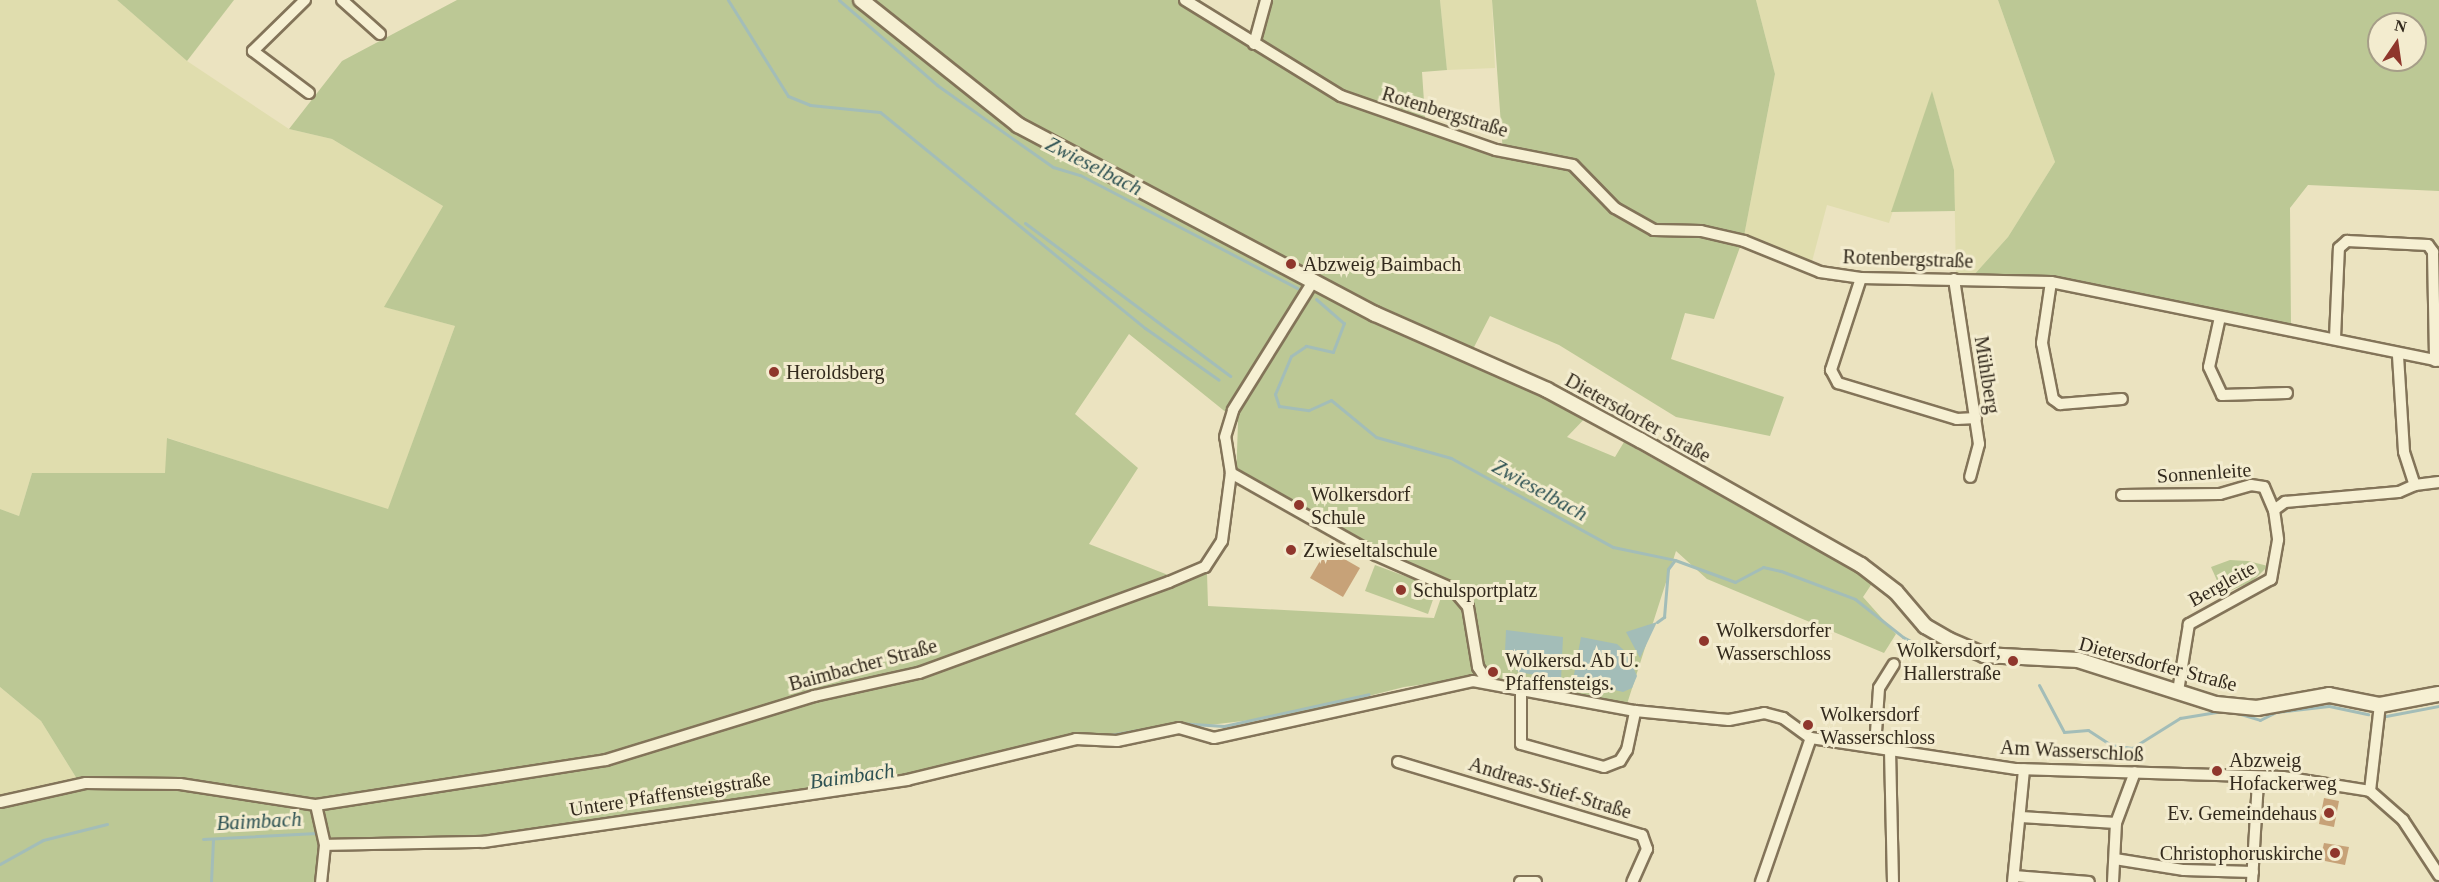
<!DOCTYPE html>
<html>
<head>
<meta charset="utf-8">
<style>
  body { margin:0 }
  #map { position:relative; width:2439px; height:882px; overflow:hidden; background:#ebe3c0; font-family:"Times New Roman",serif }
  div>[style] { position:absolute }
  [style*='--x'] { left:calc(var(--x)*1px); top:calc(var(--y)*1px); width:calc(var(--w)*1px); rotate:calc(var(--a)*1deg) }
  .farmland>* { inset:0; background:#e0ddae }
  .green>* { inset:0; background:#bcc895 }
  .water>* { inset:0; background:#a3bdb8 }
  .stream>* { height:3px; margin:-1.5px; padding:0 1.5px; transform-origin:1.5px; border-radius:1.5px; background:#a3bdb8 }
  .building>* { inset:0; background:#c7a278 }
  .roads { filter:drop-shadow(2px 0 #837459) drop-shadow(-2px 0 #837459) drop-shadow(0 2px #837459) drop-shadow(0 -2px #837459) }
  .street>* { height:10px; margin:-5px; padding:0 5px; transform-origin:5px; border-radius:5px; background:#f6f0d3 }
  .secondary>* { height:14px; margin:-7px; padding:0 7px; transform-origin:7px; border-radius:7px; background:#f6f0d3 }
  .dots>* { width:16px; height:16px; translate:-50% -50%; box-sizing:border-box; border:3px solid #f3eccf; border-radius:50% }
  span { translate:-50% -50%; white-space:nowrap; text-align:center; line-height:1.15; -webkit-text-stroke:6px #f3eccf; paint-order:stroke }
  .street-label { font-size:20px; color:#332a1d }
  .poi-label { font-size:20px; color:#332a1d }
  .left { translate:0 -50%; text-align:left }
  .right { translate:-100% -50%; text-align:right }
  .water-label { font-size:21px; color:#2d5152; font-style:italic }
  .north { position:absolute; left:2367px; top:12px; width:60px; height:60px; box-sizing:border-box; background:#f3eccf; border:2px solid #a69e88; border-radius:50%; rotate:13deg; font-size:16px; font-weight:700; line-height:24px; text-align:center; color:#332a1d }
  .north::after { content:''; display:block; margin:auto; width:21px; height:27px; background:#8f362c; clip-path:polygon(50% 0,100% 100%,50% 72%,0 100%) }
</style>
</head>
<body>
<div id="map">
  <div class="farmland">
    <div style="clip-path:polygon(0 0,117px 0,187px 61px,289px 129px,332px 139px,443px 206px,385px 307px,455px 326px,388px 510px,168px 438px,166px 473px,32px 473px,19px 516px,0 509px)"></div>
    <div style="clip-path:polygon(1440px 0,1492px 0,1495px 68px,1447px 70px)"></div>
    <div style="clip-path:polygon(1756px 0,1998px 0,2055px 162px,2008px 237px,1973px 276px,1956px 274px,1954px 170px,1932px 92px,1889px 223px,1827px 205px,1810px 269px,1744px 236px,1775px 74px)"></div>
    <div style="clip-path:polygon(0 687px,41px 721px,77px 779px,0 796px)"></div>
  </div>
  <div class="green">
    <div style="clip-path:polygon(117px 0,234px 0,187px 61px)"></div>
    <div style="clip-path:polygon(evenodd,457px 0,1200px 0,1252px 41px,1263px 0,1440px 0,1447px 70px,1422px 72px,1426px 131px,1503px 153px,1492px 0,1756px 0,1775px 74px,1744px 236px,1714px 319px,1685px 313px,1671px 359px,1784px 397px,1770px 436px,1676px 417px,1559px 345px,1490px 316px,1472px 351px,1591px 412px,1567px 437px,1615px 457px,1624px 442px,1873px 582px,1863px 597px,1896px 634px,1884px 653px,1707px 579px,1676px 551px,1627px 704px,1485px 676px,1404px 687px,1294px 715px,1034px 746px,909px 781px,483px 840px,329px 844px,324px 882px,0 882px,0 796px,77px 779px,41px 721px,0 687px,0 509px,19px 516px,32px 473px,165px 473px,167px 438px,388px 509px,455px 326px,384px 307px,443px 206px,332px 139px,289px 129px,342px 61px,457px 0,1129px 334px,1238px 422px,1236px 481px,1445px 586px,1434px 618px,1208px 606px,1207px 573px,1186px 582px,1089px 544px,1138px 468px,1075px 414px,1129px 334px)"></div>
    <div style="clip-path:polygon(evenodd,1998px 0,2439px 0,2439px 191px,2308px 185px,2290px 208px,2291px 325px,2044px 278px,1973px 276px,2008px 237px,2055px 162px,1998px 0,2379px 24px,2415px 24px,2415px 60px,2379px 60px,2379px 24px)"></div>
    <div style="clip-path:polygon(1932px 91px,1954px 170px,1955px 211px,1891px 212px)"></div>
    <div style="clip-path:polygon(2230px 560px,2248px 561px,2268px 566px,2253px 581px,2223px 594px,2211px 567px)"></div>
    <div style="clip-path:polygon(1375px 565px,1437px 588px,1428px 614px,1365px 591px)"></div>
  </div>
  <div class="water">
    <div style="clip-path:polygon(1657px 622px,1640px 658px,1626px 632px)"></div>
    <div style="clip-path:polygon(1506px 630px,1563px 637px,1561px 680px,1518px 672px,1505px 652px)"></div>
    <div style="clip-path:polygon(1581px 637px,1617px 644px,1627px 653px,1637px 676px,1632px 688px,1623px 692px,1573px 680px)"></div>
  </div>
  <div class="stream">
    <div style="--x:728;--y:0;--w:113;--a:58"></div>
    <div style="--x:788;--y:96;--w:24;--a:22"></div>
    <div style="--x:810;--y:105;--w:70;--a:5.7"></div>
    <div style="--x:880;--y:112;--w:342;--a:39.2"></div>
    <div style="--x:1145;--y:328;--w:90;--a:35.1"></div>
    <div style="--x:839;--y:0;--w:130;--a:40.9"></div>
    <div style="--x:937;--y:85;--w:142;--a:35.3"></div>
    <div style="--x:1053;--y:167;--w:28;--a:17"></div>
    <div style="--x:1080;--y:175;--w:245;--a:27.5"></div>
    <div style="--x:1025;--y:223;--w:256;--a:36.7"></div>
    <div style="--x:1316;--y:299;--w:37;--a:41"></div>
    <div style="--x:1344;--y:323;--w:31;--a:111"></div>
    <div style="--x:1333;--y:352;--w:28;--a:-167"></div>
    <div style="--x:1306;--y:346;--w:18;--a:146"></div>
    <div style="--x:1291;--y:356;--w:41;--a:112.8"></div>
    <div style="--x:1275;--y:394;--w:13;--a:72"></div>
    <div style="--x:1279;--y:406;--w:30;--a:8"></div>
    <div style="--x:1309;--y:410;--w:24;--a:-24"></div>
    <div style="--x:1331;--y:400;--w:58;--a:39.4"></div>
    <div style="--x:1376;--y:437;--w:78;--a:15.6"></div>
    <div style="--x:1451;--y:458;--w:185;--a:28.8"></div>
    <div style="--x:1613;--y:547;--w:63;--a:11.8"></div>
    <div style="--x:1675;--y:560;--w:64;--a:20.1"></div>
    <div style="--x:1735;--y:582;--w:32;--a:-28"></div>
    <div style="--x:1763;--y:567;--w:18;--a:13"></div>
    <div style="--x:1781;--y:571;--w:79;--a:20.7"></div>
    <div style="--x:1855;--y:599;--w:61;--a:38.4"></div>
    <div style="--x:1903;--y:637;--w:43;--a:27.8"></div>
    <div style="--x:1657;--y:622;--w:9;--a:-36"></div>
    <div style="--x:1664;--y:617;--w:48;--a:-85.2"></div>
    <div style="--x:1668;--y:569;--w:10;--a:-53"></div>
    <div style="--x:2039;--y:685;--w:53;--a:62"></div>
    <div style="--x:2064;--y:732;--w:24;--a:-5"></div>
    <div style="--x:2088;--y:730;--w:27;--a:33"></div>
    <div style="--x:2111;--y:745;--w:21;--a:8"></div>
    <div style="--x:2132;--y:748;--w:57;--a:-32"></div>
    <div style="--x:2180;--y:718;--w:43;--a:-9.5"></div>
    <div style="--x:2234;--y:712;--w:27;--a:17"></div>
    <div style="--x:2260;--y:720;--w:18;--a:-27"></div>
    <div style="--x:2276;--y:712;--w:53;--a:-6.5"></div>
    <div style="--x:2329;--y:706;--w:40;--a:12"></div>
    <div style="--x:2386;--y:716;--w:54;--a:-10.7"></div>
    <div style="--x:1177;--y:723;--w:47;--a:3.7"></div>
    <div style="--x:1224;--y:726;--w:148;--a:-12.4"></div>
    <div style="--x:1104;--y:736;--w:53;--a:-9.8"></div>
    <div style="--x:203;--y:839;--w:114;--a:-3"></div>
    <div style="--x:0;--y:864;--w:49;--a:-29.2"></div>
    <div style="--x:43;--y:840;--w:66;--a:-14"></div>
    <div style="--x:211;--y:882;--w:43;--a:-87.3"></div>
  </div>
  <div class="building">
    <div style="clip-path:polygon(1327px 549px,1360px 568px,1343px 597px,1310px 578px)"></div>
    <div style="clip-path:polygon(2324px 798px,2339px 801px,2334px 827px,2319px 824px)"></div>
    <div style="clip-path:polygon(2324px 843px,2349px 847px,2345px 865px,2320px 860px)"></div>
  </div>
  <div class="roads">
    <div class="street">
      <div style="--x:305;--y:0;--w:73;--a:135.6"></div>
      <div style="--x:253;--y:51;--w:70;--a:36.9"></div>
      <div style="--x:342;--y:0;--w:51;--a:41.8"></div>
      <div style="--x:1185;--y:0;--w:183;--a:31.6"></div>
      <div style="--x:1341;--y:96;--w:164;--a:19.2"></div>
      <div style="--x:1496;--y:150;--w:78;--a:11"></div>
      <div style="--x:1573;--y:165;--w:60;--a:45.7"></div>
      <div style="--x:1615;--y:208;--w:45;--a:29.4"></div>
      <div style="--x:1654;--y:230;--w:47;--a:1.2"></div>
      <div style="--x:1701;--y:231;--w:44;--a:13.1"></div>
      <div style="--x:1744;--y:241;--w:82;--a:22.2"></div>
      <div style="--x:1820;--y:272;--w:41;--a:8.3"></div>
      <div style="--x:1861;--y:278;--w:190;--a:1.2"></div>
      <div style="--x:2051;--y:282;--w:396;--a:11.5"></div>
      <div style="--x:1254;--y:44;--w:46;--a:-74.7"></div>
      <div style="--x:1861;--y:278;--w:97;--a:108.1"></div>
      <div style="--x:1831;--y:370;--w:15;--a:62"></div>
      <div style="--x:1838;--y:383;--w:124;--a:16.8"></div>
      <div style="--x:1957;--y:419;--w:19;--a:-3"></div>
      <div style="--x:1954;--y:279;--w:167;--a:81.4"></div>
      <div style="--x:1979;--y:444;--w:34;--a:105"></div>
      <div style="--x:2051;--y:282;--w:62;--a:98.4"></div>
      <div style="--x:2042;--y:343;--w:57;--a:78.9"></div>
      <div style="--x:2053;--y:399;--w:9;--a:36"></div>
      <div style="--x:2060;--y:404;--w:62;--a:-4.6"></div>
      <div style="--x:2220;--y:317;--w:51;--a:102.4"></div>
      <div style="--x:2209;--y:367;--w:31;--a:65"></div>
      <div style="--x:2222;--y:395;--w:65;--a:-1.8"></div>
      <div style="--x:2335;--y:338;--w:90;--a:-87.5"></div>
      <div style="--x:2339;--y:248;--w:11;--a:-41"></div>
      <div style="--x:2347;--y:241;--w:81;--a:2.8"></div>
      <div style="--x:2428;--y:245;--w:9;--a:54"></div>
      <div style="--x:2433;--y:252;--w:109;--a:88.9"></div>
      <div style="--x:2398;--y:356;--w:96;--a:86.4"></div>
      <div style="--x:2404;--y:452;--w:35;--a:72"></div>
      <div style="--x:2415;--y:485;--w:24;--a:-7"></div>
      <div style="--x:1231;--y:473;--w:167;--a:29.5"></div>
      <div style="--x:1376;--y:555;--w:84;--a:23.8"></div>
      <div style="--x:1453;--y:589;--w:23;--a:50"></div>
      <div style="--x:1468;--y:607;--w:61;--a:80.5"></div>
      <div style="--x:1478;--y:667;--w:17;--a:57"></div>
      <div style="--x:2122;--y:495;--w:98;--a:-0.6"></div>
      <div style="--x:2220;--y:494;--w:32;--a:-16"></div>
      <div style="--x:2251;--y:485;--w:13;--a:9"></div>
      <div style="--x:2264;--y:487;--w:25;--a:67"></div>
      <div style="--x:2274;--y:510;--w:30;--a:82"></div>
      <div style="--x:2278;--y:540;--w:40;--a:100"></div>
      <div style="--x:2271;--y:579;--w:94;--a:151.2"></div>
      <div style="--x:2189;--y:624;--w:68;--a:99.3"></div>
      <div style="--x:2274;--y:510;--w:14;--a:-36"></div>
      <div style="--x:2285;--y:502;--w:114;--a:-5"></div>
      <div style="--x:2399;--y:492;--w:17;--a:-24"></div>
      <div style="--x:1521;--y:692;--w:52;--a:90"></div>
      <div style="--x:1521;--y:744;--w:86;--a:15.5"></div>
      <div style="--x:1604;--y:767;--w:17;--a:-21"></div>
      <div style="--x:1620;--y:761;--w:13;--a:-58"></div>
      <div style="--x:1627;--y:750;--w:40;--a:-78"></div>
      <div style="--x:1875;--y:747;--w:59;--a:-86.1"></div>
      <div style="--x:1879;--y:688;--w:28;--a:-58"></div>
      <div style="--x:1890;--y:750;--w:132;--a:88.7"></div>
      <div style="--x:1398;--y:762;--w:255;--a:16.7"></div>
      <div style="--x:1642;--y:835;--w:15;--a:70"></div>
      <div style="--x:1647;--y:849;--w:36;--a:114"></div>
      <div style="--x:2370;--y:791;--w:87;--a:-83.4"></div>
      <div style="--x:0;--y:802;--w:88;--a:-12.5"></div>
      <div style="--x:86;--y:783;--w:94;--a:0.6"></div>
      <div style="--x:180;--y:784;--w:138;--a:8.8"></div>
      <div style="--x:316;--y:805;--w:293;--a:-8.8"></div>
      <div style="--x:606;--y:760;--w:218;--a:-17.1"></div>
      <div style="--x:814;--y:696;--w:107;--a:-12.4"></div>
      <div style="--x:919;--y:673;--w:266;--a:-20"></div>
      <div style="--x:1169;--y:582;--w:39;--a:-23"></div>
      <div style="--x:1205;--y:567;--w:31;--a:-57"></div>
      <div style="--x:1222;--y:541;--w:69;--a:-82.5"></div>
      <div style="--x:1231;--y:473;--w:36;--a:-99"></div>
      <div style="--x:1225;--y:437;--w:28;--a:-73"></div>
      <div style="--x:1233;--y:410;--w:153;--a:-58.1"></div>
      <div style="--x:316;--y:805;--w:41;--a:77.3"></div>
      <div style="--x:325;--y:845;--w:37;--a:96"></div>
      <div style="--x:2021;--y:817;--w:95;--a:3.6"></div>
      <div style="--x:325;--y:845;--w:158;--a:-1.1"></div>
      <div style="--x:483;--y:842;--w:429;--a:-8.3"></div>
      <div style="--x:907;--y:780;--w:174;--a:-13.6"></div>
      <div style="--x:1076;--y:739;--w:41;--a:2.8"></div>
      <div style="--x:1117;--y:741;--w:63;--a:-11.8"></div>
      <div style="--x:1179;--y:728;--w:36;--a:16"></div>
      <div style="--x:1214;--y:738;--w:265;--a:-12.4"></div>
      <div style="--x:1473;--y:681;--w:165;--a:10.5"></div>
      <div style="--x:1635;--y:711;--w:94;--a:5.5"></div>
      <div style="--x:1729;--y:720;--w:36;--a:-11"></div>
      <div style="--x:1764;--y:713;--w:20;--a:15"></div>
      <div style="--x:1783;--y:718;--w:34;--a:36"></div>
      <div style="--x:1811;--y:738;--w:208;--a:8.6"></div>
      <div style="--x:2017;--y:769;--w:266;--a:1.7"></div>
      <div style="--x:2283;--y:777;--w:88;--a:9.1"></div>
      <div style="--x:2370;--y:791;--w:44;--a:41.3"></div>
      <div style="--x:2403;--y:820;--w:66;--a:56.8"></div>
      <div style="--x:2115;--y:859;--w:70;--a:9.1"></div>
      <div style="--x:2184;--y:870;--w:69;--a:1.7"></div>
      <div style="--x:2014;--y:876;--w:75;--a:4.6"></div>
      <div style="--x:1520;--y:882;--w:16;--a:0"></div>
      <div style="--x:1761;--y:882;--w:152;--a:-70.9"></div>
      <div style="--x:2013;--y:882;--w:113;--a:-84.4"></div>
      <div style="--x:2113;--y:882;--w:59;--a:-87.1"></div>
      <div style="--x:2116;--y:823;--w:54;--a:-69.6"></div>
      <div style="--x:2252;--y:882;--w:102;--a:-86.6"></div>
    </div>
    <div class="secondary">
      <div style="--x:861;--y:0;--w:201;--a:38.5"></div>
      <div style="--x:1018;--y:125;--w:404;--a:27.9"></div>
      <div style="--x:1375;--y:314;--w:188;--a:23.8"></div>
      <div style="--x:1547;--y:390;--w:106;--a:28.3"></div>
      <div style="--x:1640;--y:440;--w:254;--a:29.5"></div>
      <div style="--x:1861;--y:565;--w:44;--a:37.6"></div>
      <div style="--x:1896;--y:592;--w:45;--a:49.5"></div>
      <div style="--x:1925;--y:626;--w:28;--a:30"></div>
      <div style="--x:1949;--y:640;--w:38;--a:23"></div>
      <div style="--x:1984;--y:655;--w:94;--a:3"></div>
      <div style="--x:2078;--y:660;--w:145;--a:17.7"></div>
      <div style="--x:2216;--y:704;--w:41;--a:5.6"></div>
      <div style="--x:2257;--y:708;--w:73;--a:-10.2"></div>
      <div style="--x:2329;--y:695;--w:52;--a:11.1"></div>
      <div style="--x:2380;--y:705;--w:60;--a:-10.6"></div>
    </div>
  </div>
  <div class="dots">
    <div style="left:1291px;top:264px;background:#8f362c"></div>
    <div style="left:774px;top:372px;background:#8f362c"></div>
    <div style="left:1299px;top:505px;background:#8f362c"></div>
    <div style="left:1291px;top:550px;background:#8f362c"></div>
    <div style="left:1401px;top:590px;background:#8f362c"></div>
    <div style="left:1704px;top:641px;background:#8f362c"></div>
    <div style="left:2013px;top:661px;background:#8f362c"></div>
    <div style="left:1493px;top:672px;background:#8f362c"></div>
    <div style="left:1808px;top:725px;background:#8f362c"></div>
    <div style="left:2217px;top:771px;background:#8f362c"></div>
    <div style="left:2329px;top:813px;background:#8f362c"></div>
    <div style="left:2335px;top:853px;background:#8f362c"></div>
  </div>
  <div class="street-label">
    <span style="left:1445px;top:112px;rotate:17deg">Rotenbergstraße</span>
    <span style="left:1908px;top:259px;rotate:2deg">Rotenbergstraße</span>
    <span style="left:1987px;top:375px;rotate:81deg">Mühlberg</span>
    <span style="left:1638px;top:418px;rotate:29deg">Dietersdorfer Straße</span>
    <span style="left:2204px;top:473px;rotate:-4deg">Sonnenleite</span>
    <span style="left:2222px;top:584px;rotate:-29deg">Bergleite</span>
    <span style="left:2158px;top:664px;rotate:15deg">Dietersdorfer Straße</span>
    <span style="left:863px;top:665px;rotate:-15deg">Baimbacher Straße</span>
    <span style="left:2072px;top:751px;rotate:3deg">Am Wasserschloß</span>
    <span style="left:1550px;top:788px;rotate:17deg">Andreas-Stief-Straße</span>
    <span style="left:670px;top:794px;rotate:-9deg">Untere Pfaffensteigstraße</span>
  </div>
  <div class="poi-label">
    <span class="left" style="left:1303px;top:264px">Abzweig Baimbach</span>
    <span class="left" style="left:786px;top:372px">Heroldsberg</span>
    <span class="left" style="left:1311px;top:506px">Wolkersdorf<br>Schule</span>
    <span class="left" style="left:1303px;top:550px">Zwieseltalschule</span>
    <span class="left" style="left:1413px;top:590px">Schulsportplatz</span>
    <span class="left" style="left:1716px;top:642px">Wolkersdorfer<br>Wasserschloss</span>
    <span class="right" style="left:2001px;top:662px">Wolkersdorf,<br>Hallerstraße</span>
    <span class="left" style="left:1505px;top:672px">Wolkersd. Ab U.<br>Pfaffensteigs.</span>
    <span class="left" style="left:1820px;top:726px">Wolkersdorf<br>Wasserschloss</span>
    <span class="left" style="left:2229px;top:772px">Abzweig<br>Hofackerweg</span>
    <span class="right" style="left:2317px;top:813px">Ev. Gemeindehaus</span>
    <span class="right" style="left:2323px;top:853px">Christophoruskirche</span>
  </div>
  <div class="water-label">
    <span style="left:1094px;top:166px;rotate:27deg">Zwieselbach</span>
    <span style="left:1540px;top:490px;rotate:29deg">Zwieselbach</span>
    <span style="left:852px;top:776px;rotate:-8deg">Baimbach</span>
    <span style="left:259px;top:821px;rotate:-3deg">Baimbach</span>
  </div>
  <div class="north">N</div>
</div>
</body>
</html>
